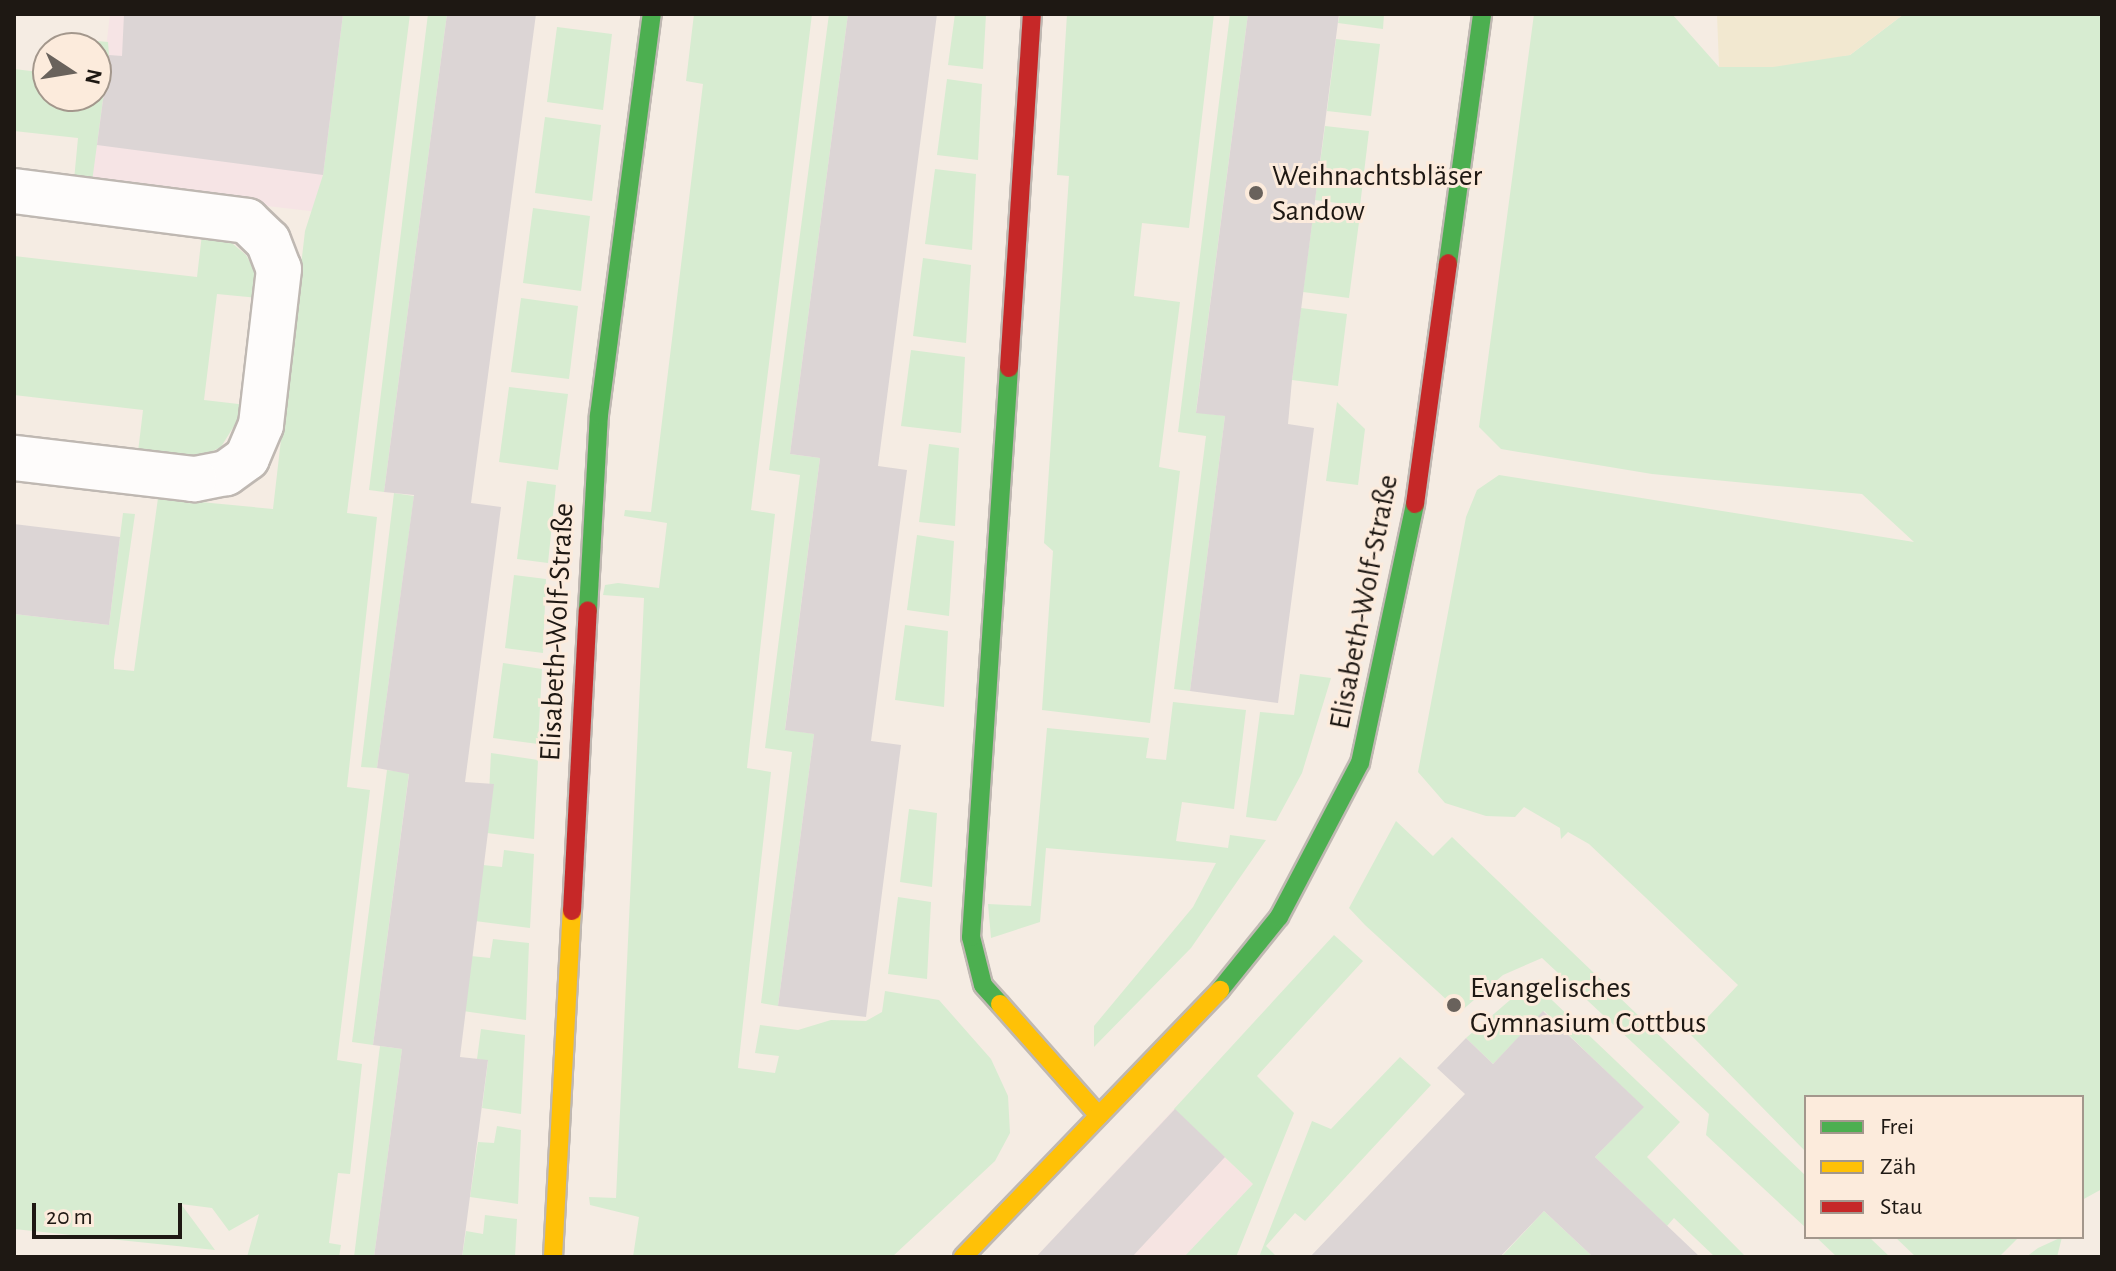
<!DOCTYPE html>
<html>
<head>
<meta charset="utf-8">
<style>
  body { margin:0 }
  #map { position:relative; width:2116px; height:1271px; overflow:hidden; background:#f5ece3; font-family:"Alegreya Sans",sans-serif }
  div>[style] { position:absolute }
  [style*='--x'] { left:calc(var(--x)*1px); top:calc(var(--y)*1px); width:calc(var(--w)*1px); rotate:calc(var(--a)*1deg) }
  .commercial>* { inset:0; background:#f6e4e2 }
  .industrial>* { inset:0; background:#f6e4e5 }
  .green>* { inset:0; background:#d7ecd1 }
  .sand>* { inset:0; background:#f2e8d0 }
  .building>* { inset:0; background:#dcd5d5 }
  .roads { filter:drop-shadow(2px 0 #bfb8b2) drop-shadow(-2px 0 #bfb8b2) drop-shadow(0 2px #bfb8b2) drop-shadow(0 -2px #bfb8b2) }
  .street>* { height:44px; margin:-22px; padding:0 22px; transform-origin:22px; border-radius:22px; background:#fefcfb }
  .fast>* { height:18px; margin:-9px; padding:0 9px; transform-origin:9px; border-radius:9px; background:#4caf50 }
  .slow>* { height:18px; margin:-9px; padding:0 9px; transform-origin:9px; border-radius:9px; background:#ffc107 }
  .jam>* { height:18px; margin:-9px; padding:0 9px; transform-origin:9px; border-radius:9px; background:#c62828 }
  .dots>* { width:22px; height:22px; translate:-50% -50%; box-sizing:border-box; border:4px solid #fcebdc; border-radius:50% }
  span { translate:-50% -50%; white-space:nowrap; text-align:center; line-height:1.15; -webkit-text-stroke:6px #fcebdc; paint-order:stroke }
  .poi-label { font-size:30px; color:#1e1813 }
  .left { translate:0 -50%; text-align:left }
  .street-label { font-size:30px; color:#1e1813 }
  .frame { position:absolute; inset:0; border:16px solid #1e1813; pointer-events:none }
  .legend { position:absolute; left:1804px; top:1095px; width:280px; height:144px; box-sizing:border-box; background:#fcebdc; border:2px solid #a3978c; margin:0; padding:10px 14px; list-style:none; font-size:24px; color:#1e1813 }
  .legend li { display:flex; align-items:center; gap:16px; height:40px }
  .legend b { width:40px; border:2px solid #a3978c }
  .north { position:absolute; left:32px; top:32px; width:80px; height:80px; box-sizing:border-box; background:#fcebdc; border:2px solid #a3978c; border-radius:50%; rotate:102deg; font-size:22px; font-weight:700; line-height:32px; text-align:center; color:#1e1813 }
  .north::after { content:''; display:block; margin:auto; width:28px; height:36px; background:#69625c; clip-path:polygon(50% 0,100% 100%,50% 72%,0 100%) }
  .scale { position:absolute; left:32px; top:1203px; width:150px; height:36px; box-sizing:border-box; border:4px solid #1e1813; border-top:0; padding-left:10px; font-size:24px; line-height:28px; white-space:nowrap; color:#1e1813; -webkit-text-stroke:6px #fcebdc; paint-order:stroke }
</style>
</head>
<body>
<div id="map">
  <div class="commercial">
    <div style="clip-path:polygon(1174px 1109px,1253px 1184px,1184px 1257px,1036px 1257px)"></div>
  </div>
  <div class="industrial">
    <div style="clip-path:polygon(110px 14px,351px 14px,327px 213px,90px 185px)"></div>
  </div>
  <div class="green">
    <div style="clip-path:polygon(343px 14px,410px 14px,347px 513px,377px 517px,347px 787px,370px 790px,337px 1060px,362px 1064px,350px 1174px,338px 1173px,329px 1243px,341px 1245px,339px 1257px,247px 1257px,259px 1214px,229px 1231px,212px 1208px,181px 1204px,215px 1250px,14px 1229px,14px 614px,109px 625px,123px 513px,135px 514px,114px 660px,114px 669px,134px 671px,158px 498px,273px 509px,305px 231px,323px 175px)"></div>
    <div style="clip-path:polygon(428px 14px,447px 14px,384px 492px,369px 490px)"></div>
    <div style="clip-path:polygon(694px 14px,812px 14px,751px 510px,775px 514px,747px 768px,771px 772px,738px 1068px,775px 1073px,779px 1056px,755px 1053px,760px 1025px,798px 1030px,831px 1020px,866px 1021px,882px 1012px,885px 991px,939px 1000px,991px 1059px,1008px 1096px,1010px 1133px,995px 1161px,892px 1257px,633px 1257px,639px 1217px,590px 1205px,589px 1197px,616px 1198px,644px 598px,603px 595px,605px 585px,618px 583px,659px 588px,667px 523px,624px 516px,625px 510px,651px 512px,703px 84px,686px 81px)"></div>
    <div style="clip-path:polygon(829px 14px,848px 14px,790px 454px,820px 458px,785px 729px,814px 734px,778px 1006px,761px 1003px,792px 752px,765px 748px,800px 475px,769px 470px)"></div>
    <div style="clip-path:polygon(955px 14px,986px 14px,983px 69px,948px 65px)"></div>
    <div style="clip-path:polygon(1067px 14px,1214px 14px,1189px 228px,1142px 223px,1134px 296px,1180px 302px,1159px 467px,1180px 471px,1150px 723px,1042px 710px,1053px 551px,1044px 543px,1069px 176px,1057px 175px)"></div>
    <div style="clip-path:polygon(1230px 14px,1248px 14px,1196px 412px,1225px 416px,1190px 691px,1174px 689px,1206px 436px,1178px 432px)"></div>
    <div style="clip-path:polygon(1340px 14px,1384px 14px,1383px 29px,1338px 23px)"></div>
    <div style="clip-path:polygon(1534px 14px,1672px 14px,1719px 67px,1850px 55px,1904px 14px,2102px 14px,2102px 1189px,2082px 1200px,2082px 1097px,1806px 1097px,1806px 1152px,1691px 1035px,1738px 985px,1589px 844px,1568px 832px,1561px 839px,1560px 828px,1524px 807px,1515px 817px,1486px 816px,1445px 803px,1418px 772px,1466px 517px,1477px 490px,1499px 475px,1914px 542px,1862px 494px,1652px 474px,1501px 449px,1479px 427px)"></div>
    <div style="clip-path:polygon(557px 27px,612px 34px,603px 110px,547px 102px)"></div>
    <div style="clip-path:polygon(1336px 39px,1380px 44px,1371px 116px,1327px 111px)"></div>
    <div style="clip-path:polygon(97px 41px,108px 42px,109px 55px,92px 182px,74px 180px,78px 138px,14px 131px,14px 69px,48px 73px,48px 96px,96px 96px)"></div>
    <div style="clip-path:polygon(947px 79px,982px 84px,978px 160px,937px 155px)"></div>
    <div style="clip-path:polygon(545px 117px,601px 125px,592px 201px,535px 193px)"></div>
    <div style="clip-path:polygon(1325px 126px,1369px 131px,1360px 206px,1315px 200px)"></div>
    <div style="clip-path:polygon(935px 169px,976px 174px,972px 250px,925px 244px)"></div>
    <div style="clip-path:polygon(533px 208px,590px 216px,581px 291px,523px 283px)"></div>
    <div style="clip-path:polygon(1313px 216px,1359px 222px,1349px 298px,1303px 292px)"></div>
    <div style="clip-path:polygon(202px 234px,226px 238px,246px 255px,260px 280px,259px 298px,217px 294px,204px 400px,247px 405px,221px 447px,200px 457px,138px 452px,143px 410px,14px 395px,14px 256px,197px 277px)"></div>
    <div style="clip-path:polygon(923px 258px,971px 265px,966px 343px,913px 336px)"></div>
    <div style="clip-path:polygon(521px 298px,578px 306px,569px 379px,511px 372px)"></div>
    <div style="clip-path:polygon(1301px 308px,1347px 314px,1338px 386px,1292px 380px)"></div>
    <div style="clip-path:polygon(911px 350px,965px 357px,961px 433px,901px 426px)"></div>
    <div style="clip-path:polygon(509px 387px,568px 394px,558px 470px,499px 462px)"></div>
    <div style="clip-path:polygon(1337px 402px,1365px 429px,1358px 485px,1326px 481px)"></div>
    <div style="clip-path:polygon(929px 444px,959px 448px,955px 526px,919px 522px)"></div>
    <div style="clip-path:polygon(527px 481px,556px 485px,548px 563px,517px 559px)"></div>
    <div style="clip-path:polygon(394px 493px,414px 496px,377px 768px,361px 767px)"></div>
    <div style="clip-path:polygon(917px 535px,954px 541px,949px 616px,907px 610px)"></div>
    <div style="clip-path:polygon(514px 575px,546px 579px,543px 653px,505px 648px)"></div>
    <div style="clip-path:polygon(905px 625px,948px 631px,944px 707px,895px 700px)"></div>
    <div style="clip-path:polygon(503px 663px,542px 669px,538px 744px,493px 738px)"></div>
    <div style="clip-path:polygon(1300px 674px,1331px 678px,1302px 773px,1276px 821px,1246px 817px,1260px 712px,1294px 715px)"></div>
    <div style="clip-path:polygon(1173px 702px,1246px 710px,1234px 809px,1182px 802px,1176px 841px,1228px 848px,1230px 835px,1266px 840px,1191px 948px,1094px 1047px,1094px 1026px,1193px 907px,1216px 863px,1046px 848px,1040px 922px,991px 938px,988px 904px,1031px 906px,1047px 728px,1149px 738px,1146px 758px,1166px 760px)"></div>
    <div style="clip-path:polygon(491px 753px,538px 760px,534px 839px,487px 833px)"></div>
    <div style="clip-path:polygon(387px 770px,409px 773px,373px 1045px,352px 1042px)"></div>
    <div style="clip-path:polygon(909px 809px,937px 813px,932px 887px,900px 882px)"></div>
    <div style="clip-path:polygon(1396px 821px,1433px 856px,1452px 837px,1806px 1176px,1806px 1228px,1706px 1135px,1709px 1114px,1542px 958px,1503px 975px,1460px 1012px,1365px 925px,1349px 908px)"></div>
    <div style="clip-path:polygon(504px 850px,534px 854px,530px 928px,475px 921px,483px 865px,502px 867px)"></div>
    <div style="clip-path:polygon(898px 897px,931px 902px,927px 979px,888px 974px)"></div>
    <div style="clip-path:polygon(1334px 935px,1363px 961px,1257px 1076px,1294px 1113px,1236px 1257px,1184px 1257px,1253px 1184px,1174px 1109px)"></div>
    <div style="clip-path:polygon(493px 939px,529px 943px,526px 1020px,463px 1011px,471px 956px,490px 958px)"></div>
    <div style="clip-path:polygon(1532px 981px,1680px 1122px,1647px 1157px,1746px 1257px,1715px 1257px,1674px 1218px,1667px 1226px,1595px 1157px,1643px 1107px,1544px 1011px,1493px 1064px,1466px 1038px)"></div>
    <div style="clip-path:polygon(481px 1029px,525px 1035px,521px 1114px,482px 1108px,488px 1061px,477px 1059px)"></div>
    <div style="clip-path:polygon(380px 1046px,402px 1049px,374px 1257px,354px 1257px)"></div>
    <div style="clip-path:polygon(1400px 1057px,1431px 1085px,1305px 1221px,1295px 1213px,1266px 1246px,1277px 1257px,1259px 1257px,1312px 1121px,1331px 1129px)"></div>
    <div style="clip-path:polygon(497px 1126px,521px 1130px,518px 1204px,470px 1197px,478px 1142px,494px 1143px)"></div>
    <div style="clip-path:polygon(1544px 1211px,1593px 1257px,1501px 1257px)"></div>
    <div style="clip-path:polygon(485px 1215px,517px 1219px,515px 1257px,462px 1257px,466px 1231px,483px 1234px)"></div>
    <div style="clip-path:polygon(1816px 1237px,1869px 1237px,1890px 1257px,1837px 1257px)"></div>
    <div style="clip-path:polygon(1895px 1237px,2019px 1237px,1999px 1257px,1916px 1257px)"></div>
    <div style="clip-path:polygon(2062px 1237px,2057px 1257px,2026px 1257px,2038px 1248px)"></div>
  </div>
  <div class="sand">
    <div style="clip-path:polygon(1717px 14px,1904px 14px,1850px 55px,1773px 67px,1719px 67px)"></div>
  </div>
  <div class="building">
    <div style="clip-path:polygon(124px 14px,343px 14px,323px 175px,97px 145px,109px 55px,122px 56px)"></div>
    <div style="clip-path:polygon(447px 14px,536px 14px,471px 503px,501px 507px,465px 782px,494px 784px,460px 1057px,488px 1060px,462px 1257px,374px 1257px,402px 1049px,373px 1045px,409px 774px,377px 768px,414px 495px,384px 492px)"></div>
    <div style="clip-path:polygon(848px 14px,937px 14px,878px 466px,907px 470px,871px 741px,901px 745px,866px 1017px,778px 1006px,814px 734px,785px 730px,820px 458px,790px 454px)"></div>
    <div style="clip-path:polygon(1248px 14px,1339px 14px,1292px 380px,1288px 424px,1314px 428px,1278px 703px,1190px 691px,1225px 416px,1196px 413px)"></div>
    <div style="clip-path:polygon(14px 524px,120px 537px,109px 625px,14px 614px)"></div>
    <div style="clip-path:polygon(1543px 1011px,1644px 1107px,1595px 1157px,1700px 1257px,1593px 1257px,1544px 1211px,1500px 1257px,1310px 1257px,1465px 1094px,1437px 1068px,1466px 1038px,1493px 1064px)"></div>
    <div style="clip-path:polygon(1175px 1109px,1225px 1157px,1132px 1257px,1036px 1257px)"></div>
  </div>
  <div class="roads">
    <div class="street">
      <div style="--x:14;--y:191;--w:235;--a:7.3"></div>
      <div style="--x:247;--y:221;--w:29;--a:44"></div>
      <div style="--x:268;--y:241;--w:30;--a:69"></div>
      <div style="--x:279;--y:269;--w:157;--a:96.6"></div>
      <div style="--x:261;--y:425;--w:36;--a:113"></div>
      <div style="--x:247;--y:458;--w:26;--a:144"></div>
      <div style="--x:226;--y:473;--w:33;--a:169"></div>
      <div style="--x:194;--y:479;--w:181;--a:-173.3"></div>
    </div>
    <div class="fast">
      <div style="--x:1448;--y:263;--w:251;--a:-82.2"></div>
      <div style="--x:588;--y:610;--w:195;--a:-86.8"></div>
      <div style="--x:599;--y:415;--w:404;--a:-82.5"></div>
      <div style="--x:1220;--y:990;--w:94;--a:-51.1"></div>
      <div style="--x:1279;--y:917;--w:174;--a:-62.3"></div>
      <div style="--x:1360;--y:763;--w:265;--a:-78"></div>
      <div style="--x:1000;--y:1004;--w:25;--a:-132"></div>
      <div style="--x:983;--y:985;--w:49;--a:-104"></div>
      <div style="--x:971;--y:937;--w:570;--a:-86.18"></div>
    </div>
    <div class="slow">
      <div style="--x:1000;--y:1004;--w:149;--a:48.5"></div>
      <div style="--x:553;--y:1257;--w:347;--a:-86.9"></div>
      <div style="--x:963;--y:1257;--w:371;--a:-46.1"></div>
    </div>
    <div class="jam">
      <div style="--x:1009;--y:368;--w:355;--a:-86.3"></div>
      <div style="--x:1415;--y:504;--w:243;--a:-82.2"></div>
      <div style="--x:572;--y:911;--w:301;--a:-87"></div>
    </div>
  </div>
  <div class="dots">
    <div style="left:1256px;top:193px;background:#69625c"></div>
    <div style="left:1454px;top:1005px;background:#69625c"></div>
  </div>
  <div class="poi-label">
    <span class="left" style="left:1272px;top:193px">Weihnachtsbläser<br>Sandow</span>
    <span class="left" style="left:1470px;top:1005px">Evangelisches<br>Gymnasium Cottbus</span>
  </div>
  <div class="street-label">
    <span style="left:1364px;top:602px;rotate:-79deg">Elisabeth-Wolf-Straße</span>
    <span style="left:557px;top:632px;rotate:-87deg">Elisabeth-Wolf-Straße</span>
  </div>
  <div class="frame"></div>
  <ul class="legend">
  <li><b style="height:10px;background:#4caf50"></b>Frei</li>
  <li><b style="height:10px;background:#ffc107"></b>Zäh</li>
  <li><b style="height:10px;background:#c62828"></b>Stau</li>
  </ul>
  <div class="north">N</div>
  <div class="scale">20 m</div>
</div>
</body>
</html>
